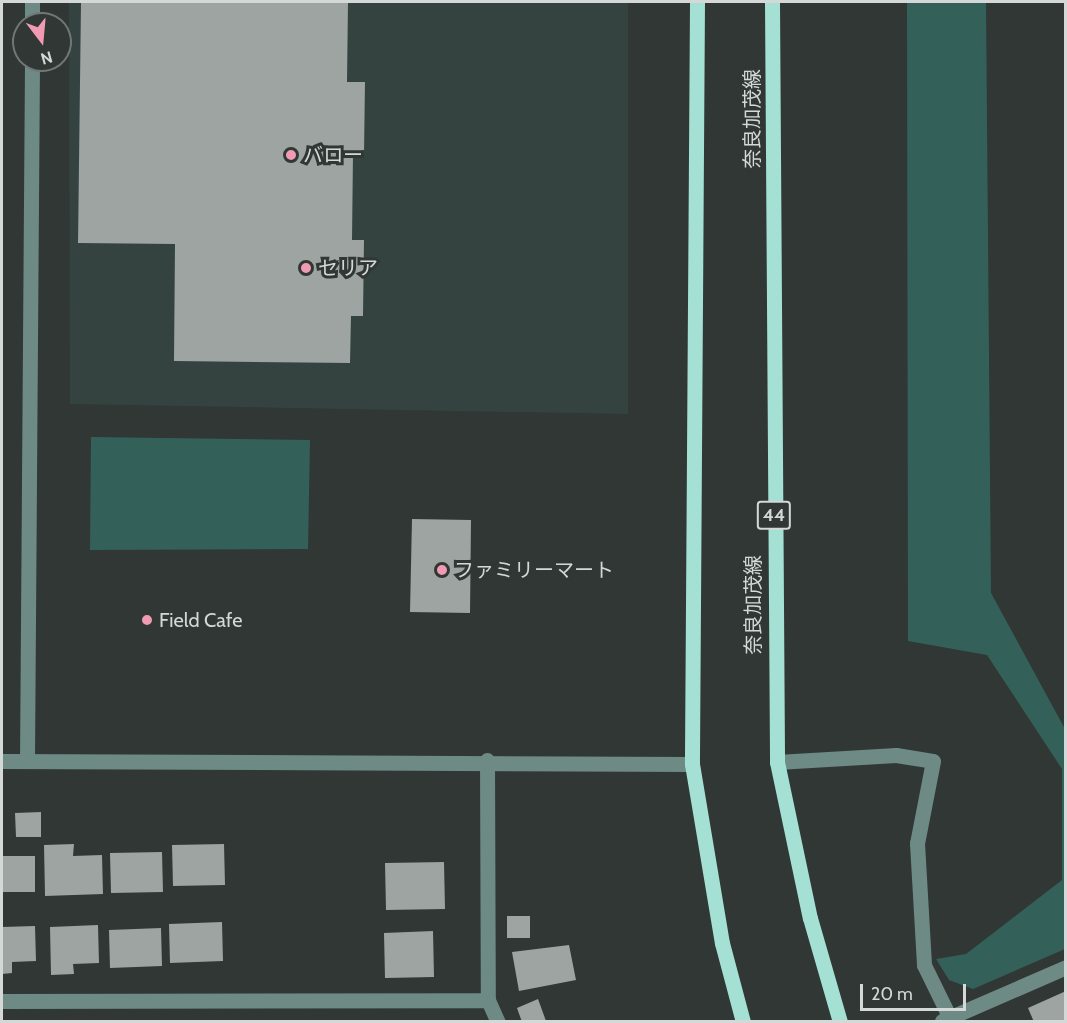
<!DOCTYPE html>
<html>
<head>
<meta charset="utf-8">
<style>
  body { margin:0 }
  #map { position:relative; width:1067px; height:1023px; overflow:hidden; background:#303735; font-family:Cabin,"Noto Sans JP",sans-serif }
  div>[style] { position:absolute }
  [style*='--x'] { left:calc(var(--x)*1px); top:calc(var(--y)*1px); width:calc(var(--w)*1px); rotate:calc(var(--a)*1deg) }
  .built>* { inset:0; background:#354340 }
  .green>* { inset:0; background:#336159 }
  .building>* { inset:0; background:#9da4a2 }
  .minor>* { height:15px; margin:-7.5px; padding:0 7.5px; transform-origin:7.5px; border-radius:7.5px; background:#6e8a84 }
  .major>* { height:15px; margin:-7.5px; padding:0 7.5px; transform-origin:7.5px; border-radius:7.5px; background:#a4e0d3 }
  .dots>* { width:16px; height:16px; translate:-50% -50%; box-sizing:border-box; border:3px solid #303735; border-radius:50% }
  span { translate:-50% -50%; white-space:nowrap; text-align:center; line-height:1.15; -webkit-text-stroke:6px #303735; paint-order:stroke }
  .shield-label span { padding:2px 4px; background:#303735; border:2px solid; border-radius:4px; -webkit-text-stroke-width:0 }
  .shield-label { font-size:18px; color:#d4d8d7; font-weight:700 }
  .street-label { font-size:20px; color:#d4d8d7 }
  .poi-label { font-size:20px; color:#d4d8d7 }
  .left { translate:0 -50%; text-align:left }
  .frame { position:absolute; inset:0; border:3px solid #d4d8d7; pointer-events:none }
  .north { position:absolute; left:12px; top:12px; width:60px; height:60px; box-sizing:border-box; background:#303735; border:2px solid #727776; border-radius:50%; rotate:164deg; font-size:16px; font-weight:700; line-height:24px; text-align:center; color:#d4d8d7 }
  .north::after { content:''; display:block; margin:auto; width:21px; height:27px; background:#f09ab4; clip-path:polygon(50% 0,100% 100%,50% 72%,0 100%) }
  .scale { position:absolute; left:860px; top:984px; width:106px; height:27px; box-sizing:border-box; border:3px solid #d4d8d7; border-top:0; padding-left:8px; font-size:18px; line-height:21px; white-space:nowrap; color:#d4d8d7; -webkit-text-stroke:4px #303735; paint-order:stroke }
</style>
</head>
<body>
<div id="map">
  <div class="built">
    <div style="clip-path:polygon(69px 2px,628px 2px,628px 414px,70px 404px)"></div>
  </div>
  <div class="green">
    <div style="clip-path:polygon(907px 2px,986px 2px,991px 593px,1065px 729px,1065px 949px,973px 989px,949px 980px,936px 959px,966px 954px,1062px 880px,1062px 769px,987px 655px,908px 641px)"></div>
    <div style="clip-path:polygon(91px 437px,310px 440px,308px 549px,90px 550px)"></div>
  </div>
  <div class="building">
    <div style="clip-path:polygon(81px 2px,348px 2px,347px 82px,365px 82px,364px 154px,353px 154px,352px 240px,364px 240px,363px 316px,351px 316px,350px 363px,174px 361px,175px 244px,78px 243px)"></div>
    <div style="clip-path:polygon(412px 519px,471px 520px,470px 613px,410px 612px)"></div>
    <div style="clip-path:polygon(41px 812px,41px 837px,16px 837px,15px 813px)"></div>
    <div style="clip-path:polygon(74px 844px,73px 856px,102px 855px,103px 894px,45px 896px,44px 845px)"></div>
    <div style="clip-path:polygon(224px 844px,225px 885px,173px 886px,172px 845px)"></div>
    <div style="clip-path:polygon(162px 852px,163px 892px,111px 893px,110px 853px)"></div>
    <div style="clip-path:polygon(2px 856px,35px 856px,35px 892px,2px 892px)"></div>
    <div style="clip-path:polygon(444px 862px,445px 909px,386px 910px,385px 863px)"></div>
    <div style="clip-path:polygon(507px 916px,530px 916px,530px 938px,507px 938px)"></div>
    <div style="clip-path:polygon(222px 922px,223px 961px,170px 963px,169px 924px)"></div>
    <div style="clip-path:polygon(98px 925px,99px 963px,73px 964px,74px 974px,51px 975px,50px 927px)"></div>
    <div style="clip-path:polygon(35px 926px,36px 961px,12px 962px,12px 973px,2px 974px,2px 927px)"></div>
    <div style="clip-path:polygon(161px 928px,162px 966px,110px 968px,109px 930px)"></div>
    <div style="clip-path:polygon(433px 931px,434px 977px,385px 978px,384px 933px)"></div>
    <div style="clip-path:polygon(569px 945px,576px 980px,519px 991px,512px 952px)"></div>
    <div style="clip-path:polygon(1066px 991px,1066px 1022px,1034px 1022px,1028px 1008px)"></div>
    <div style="clip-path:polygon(538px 999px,546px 1021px,522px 1022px,517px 1008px)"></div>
  </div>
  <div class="minor">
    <div style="--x:32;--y:24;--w:22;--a:-90"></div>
    <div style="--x:487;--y:760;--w:240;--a:89.8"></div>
    <div style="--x:488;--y:1000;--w:24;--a:66"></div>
    <div style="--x:2;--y:761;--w:690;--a:0.25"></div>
    <div style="--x:27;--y:761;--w:701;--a:-89.59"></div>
    <div style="--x:777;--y:762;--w:119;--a:-3.4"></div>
    <div style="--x:896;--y:755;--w:37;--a:9"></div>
    <div style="--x:933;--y:761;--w:84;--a:101"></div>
    <div style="--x:917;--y:843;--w:122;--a:86.7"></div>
    <div style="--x:924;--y:965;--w:59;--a:63.9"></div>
    <div style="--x:2;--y:1001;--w:486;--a:-0.1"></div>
    <div style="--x:942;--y:1021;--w:135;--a:-23.5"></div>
  </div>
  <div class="major">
    <div style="--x:697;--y:2;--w:762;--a:90.38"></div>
    <div style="--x:692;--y:764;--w:181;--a:80.5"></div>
    <div style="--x:722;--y:943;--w:82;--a:75.1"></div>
    <div style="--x:772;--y:2;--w:760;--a:89.62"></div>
    <div style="--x:777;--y:762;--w:159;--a:78.1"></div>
    <div style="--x:810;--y:918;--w:108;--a:73.9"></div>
  </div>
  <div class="dots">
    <div style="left:291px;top:155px;background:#f09ab4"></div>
    <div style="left:306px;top:268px;background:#f09ab4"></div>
    <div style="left:442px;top:570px;background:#f09ab4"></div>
    <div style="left:147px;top:620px;background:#f09ab4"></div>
  </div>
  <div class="shield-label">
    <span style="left:774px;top:515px">44</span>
  </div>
  <div class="street-label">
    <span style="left:752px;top:119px;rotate:-90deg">奈良加茂線</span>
    <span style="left:753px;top:605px;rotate:-90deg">奈良加茂線</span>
  </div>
  <div class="poi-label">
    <span class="left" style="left:303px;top:155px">バロー</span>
    <span class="left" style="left:318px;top:268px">セリア</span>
    <span class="left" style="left:454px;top:570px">ファミリーマート</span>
    <span class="left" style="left:159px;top:620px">Field Cafe</span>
  </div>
  <div class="frame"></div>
  <div class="north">N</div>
  <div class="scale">20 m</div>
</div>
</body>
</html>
